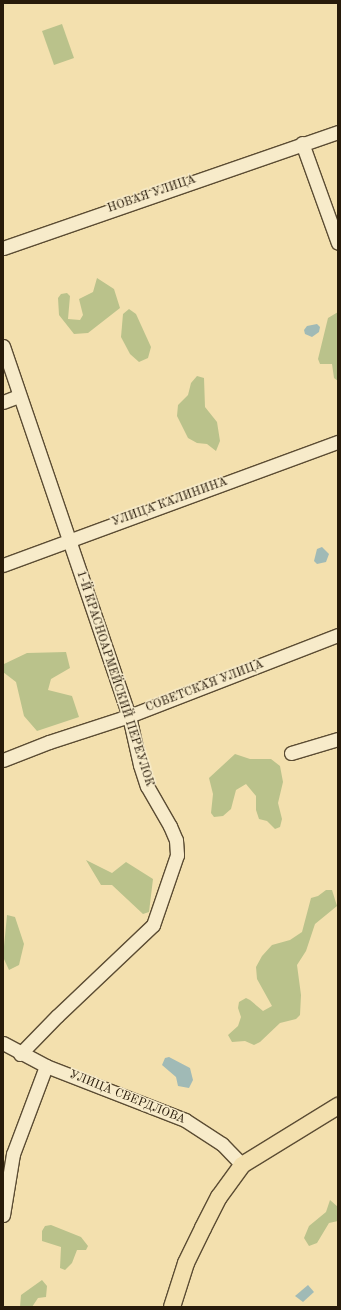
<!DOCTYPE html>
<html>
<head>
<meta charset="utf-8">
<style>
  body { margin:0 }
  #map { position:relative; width:341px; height:1310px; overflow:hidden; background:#f3e0ae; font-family:"Old Standard TT",serif }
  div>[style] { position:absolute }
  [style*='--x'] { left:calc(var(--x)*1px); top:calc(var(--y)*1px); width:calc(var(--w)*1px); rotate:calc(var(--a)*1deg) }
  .green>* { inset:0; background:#bac28b }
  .water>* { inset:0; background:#a0bab6 }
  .roads { filter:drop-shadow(1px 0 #5b4c33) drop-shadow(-1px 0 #5b4c33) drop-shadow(0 1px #5b4c33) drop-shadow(0 -1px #5b4c33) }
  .minor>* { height:13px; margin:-6.5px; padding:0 6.5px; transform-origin:6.5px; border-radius:6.5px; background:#f7ebca }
  .major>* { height:16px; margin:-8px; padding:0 8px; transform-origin:8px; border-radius:8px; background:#f3e0ae }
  span { translate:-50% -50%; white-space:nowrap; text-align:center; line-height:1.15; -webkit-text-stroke:3px #f7ebca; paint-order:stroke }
  .street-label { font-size:12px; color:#281b0a }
  .frame { position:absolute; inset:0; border:4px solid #281b0a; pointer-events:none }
</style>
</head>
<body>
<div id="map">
  <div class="green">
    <div style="clip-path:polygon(62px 24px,74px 58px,54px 65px,42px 31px)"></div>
    <div style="clip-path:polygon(97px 278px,114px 289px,120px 308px,88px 333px,74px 334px,59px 315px,58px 298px,61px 294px,67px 293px,70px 296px,68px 319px,80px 320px,83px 315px,79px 299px,93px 292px)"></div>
    <div style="clip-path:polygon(129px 309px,136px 314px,151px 347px,148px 358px,139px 362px,130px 354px,121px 337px,123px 314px)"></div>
    <div style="clip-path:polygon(338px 312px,338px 381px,334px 378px,332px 364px,320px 364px,318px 359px,328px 318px)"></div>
    <div style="clip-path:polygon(197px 376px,204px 378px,205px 407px,217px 422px,220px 441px,216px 451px,207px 444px,197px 443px,188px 438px,177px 416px,178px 405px,188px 395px,191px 383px)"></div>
    <div style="clip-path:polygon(66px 652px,70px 668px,51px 679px,48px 690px,72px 696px,79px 717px,37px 731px,24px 716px,16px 682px,3px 672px,4px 664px,27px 653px)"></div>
    <div style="clip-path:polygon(235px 754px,250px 759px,271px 759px,280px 766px,283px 782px,278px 803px,282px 819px,280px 827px,275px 829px,267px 821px,259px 819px,256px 810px,256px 796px,246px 784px,236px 790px,231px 809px,223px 816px,214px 817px,211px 813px,213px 794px,209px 778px)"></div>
    <div style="clip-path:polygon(86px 860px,112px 873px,126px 862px,153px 879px,149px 912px,143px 914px,112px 885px,101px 885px)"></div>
    <div style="clip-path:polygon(326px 890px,332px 890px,337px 906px,315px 924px,306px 951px,297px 965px,301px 995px,300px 1015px,296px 1019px,280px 1023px,260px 1042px,254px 1045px,245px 1041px,232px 1042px,228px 1035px,238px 1026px,241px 1017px,238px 1008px,239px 1002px,246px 998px,250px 1000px,263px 1011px,272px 1006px,257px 979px,256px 967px,262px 956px,272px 945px,290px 940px,302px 932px,311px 898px,318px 896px)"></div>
    <div style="clip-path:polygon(7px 915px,15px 917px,24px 944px,19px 965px,9px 970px,3px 957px)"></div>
    <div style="clip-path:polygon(330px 1200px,338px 1207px,338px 1221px,329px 1223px,317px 1243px,309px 1246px,304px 1238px,309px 1226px,326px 1212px)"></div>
    <div style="clip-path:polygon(51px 1225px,81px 1237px,88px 1246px,86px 1250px,77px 1250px,72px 1263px,65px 1270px,60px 1268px,61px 1247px,42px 1241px,42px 1231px,45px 1226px)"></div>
    <div style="clip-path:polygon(42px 1280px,47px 1286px,46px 1297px,38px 1298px,32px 1307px,20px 1307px,21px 1295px)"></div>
  </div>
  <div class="water">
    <div style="clip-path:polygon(317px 324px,320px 327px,319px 332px,312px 337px,305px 334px,304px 330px,307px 326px)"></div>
    <div style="clip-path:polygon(322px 547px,329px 554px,326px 562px,317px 564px,314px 561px,317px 549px)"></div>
    <div style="clip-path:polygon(169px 1057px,190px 1068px,193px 1080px,189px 1088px,178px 1086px,176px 1077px,162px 1065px,165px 1058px)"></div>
    <div style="clip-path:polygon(308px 1285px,314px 1292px,303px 1302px,295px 1296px)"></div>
  </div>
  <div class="roads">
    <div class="minor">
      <div style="--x:302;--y:143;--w:106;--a:70.2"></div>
      <div style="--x:3;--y:248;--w:355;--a:-19.1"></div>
      <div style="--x:3;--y:346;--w:391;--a:71.2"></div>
      <div style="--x:129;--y:716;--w:50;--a:77.3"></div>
      <div style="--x:140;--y:765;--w:22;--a:72"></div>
      <div style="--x:147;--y:786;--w:46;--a:60.1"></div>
      <div style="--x:170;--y:826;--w:15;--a:67"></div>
      <div style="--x:176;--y:840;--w:15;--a:86"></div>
      <div style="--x:177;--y:855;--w:74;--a:108.9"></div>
      <div style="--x:153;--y:925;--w:132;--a:136.5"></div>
      <div style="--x:57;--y:1016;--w:53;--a:134.2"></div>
      <div style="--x:3;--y:402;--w:17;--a:-21"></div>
      <div style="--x:3;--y:565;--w:357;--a:-20.2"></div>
      <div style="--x:291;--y:753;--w:49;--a:-16.6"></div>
      <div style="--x:3;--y:760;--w:49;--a:-21.4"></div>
      <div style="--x:49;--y:742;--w:84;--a:-18"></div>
      <div style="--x:129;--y:716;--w:224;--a:-21.2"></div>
      <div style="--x:3;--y:1043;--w:49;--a:28.1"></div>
      <div style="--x:46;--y:1066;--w:149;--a:21.2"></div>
      <div style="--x:185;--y:1120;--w:44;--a:33"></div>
      <div style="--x:222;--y:1144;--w:29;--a:46"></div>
      <div style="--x:3;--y:1215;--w:62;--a:-80.7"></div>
      <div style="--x:13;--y:1154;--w:94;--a:-69.4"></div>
    </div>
    <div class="major">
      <div style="--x:172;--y:1307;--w:46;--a:-72.3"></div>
      <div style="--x:186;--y:1263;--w:39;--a:-64"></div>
      <div style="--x:203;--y:1228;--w:35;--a:-63"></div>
      <div style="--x:219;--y:1197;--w:39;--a:-54"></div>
      <div style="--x:242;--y:1165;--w:113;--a:-31.6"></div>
    </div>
  </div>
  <div class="street-label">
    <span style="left:152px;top:195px;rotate:-19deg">НОВАЯ УЛИЦА</span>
    <span style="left:170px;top:503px;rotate:-20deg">УЛИЦА КАЛИНИНА</span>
    <span style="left:114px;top:679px;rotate:72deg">1-Й КРАСНОАРМЕЙСКИЙ ПЕРЕУЛОК</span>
    <span style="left:205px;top:687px;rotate:-21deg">СОВЕТСКАЯ УЛИЦА</span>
    <span style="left:127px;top:1098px;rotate:22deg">УЛИЦА СВЕРДЛОВА</span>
  </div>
  <div class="frame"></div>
</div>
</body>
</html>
